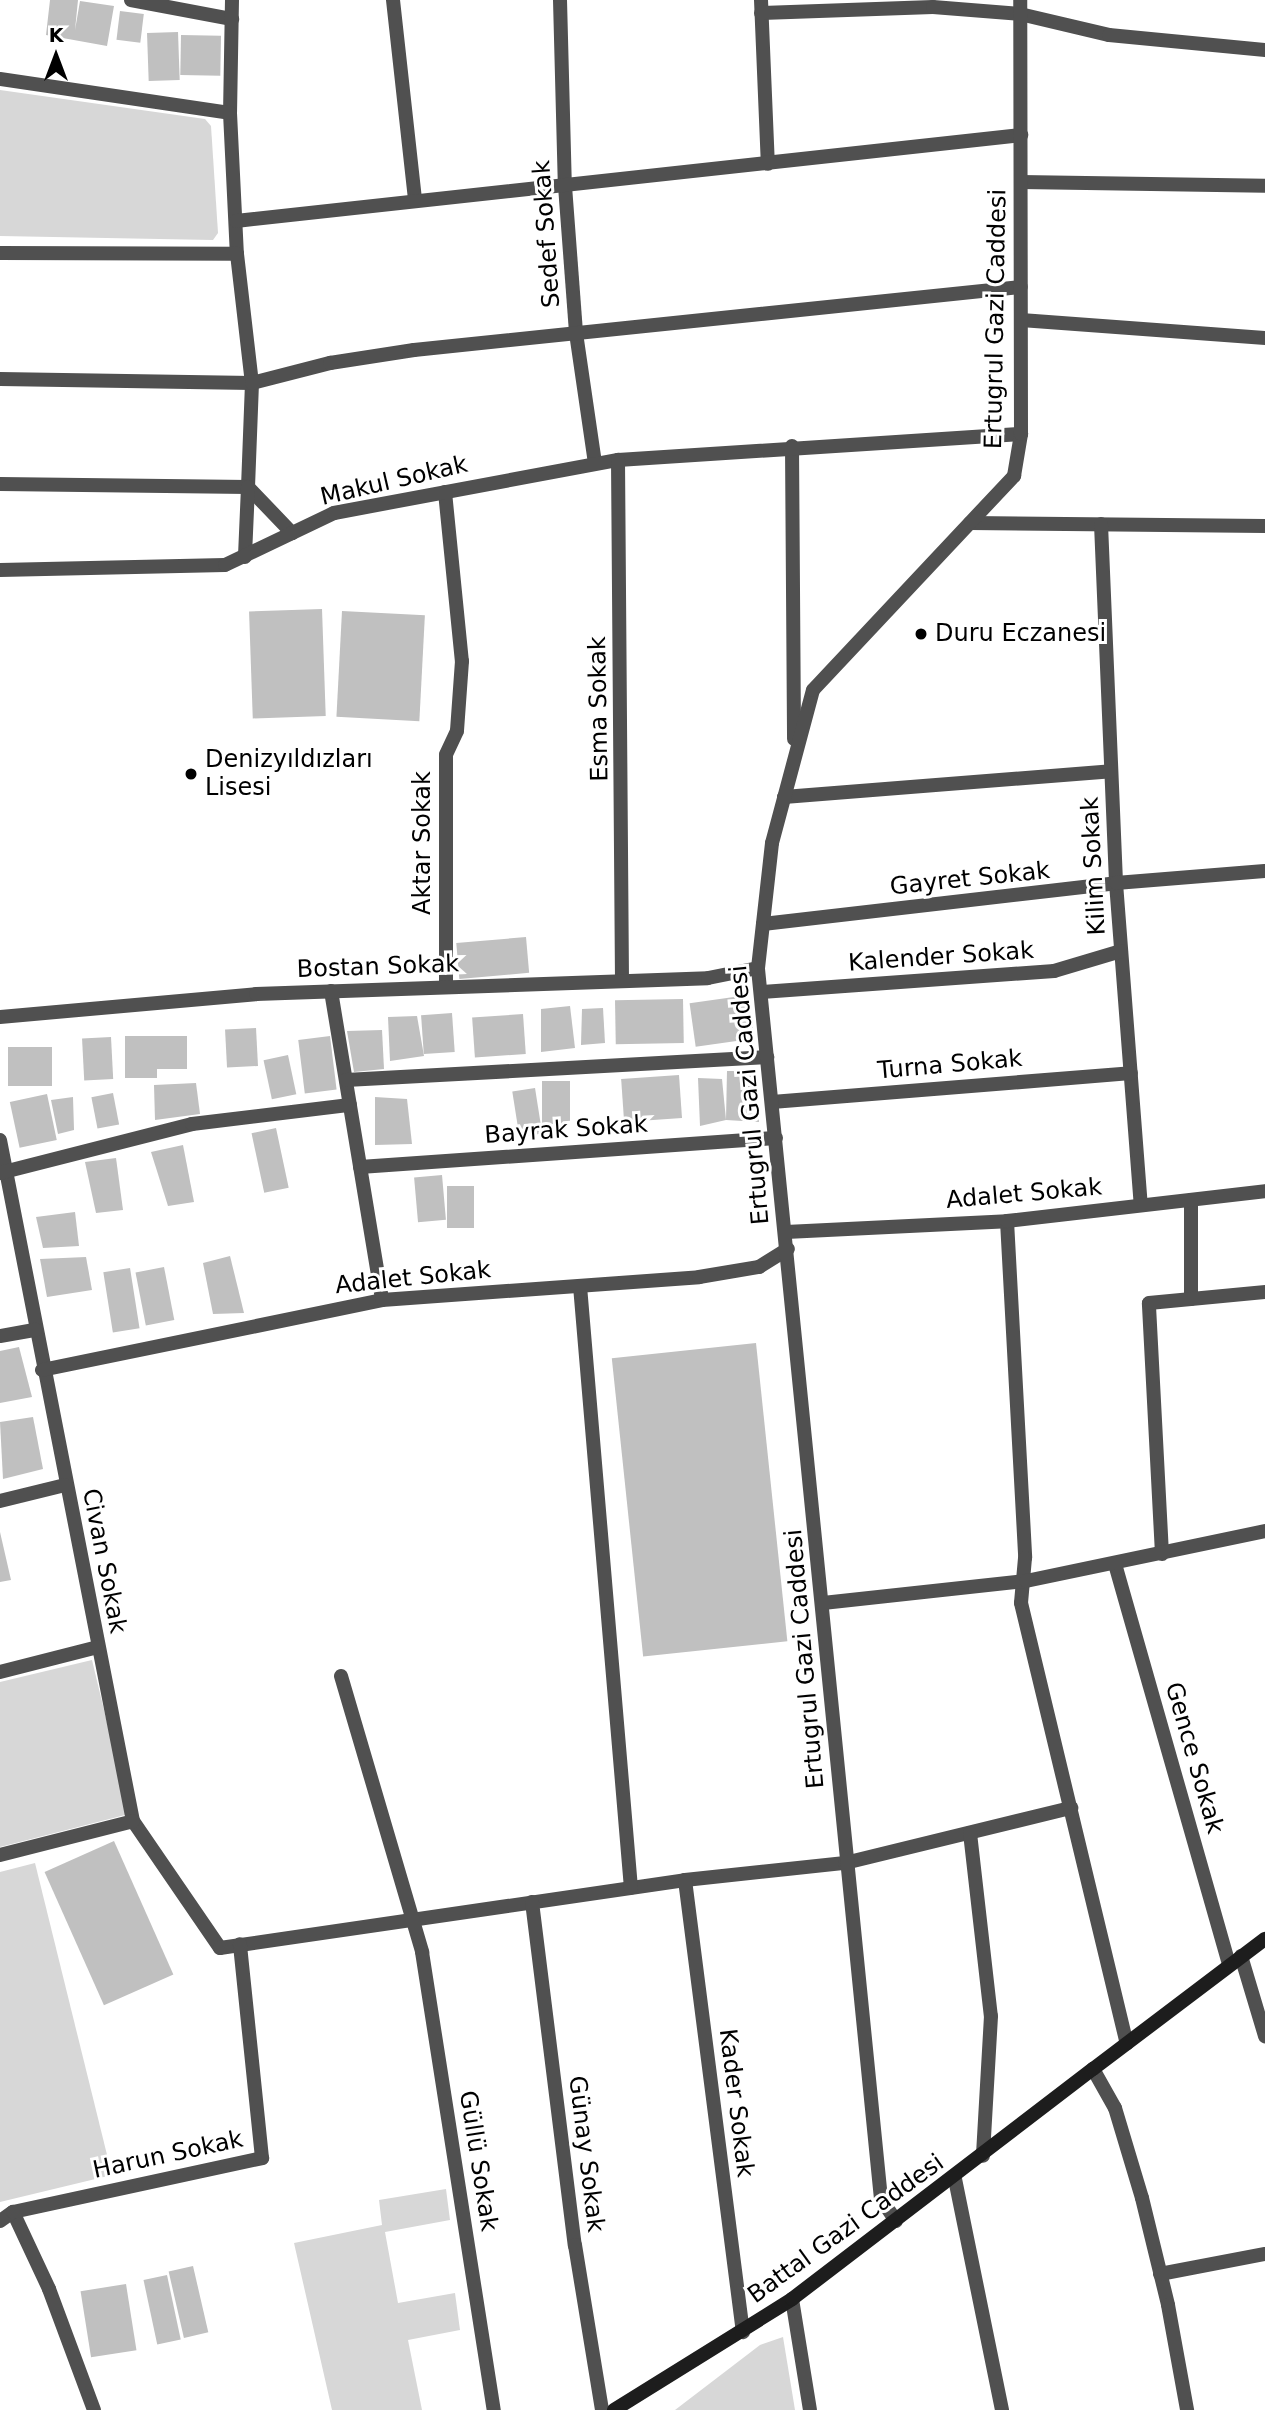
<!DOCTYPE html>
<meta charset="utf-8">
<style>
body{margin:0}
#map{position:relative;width:1265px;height:2410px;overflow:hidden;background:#fff;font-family:"DejaVu Sans",sans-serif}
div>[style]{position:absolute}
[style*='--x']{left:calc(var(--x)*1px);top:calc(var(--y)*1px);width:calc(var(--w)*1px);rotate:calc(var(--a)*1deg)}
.green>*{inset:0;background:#d7d7d7}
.building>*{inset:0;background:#c0c0c0;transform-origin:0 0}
.street>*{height:14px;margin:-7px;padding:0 7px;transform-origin:7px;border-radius:7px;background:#505050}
.secondary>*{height:14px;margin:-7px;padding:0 7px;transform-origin:7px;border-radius:7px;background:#1d1d1d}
.dots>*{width:19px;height:19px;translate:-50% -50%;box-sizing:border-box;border:4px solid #fff;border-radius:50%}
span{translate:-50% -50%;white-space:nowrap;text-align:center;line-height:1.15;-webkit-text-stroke:6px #fff;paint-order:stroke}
.street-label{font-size:24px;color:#000}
.poi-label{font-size:24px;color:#000}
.left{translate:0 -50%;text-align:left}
.north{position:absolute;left:21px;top:21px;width:70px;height:70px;-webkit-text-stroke:5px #fff;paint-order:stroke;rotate:0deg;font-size:19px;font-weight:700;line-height:28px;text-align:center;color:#000}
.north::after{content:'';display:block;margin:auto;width:24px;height:32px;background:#000;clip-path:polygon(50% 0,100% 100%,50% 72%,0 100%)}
</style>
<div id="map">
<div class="green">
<div style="clip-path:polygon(0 90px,205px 119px,211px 126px,218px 233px,213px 240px,0 236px)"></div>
<div style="clip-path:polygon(92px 1660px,129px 1814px,0 1847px,0 1682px)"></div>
<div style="clip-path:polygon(35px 1863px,112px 2175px,0 2202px,0 1872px)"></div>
<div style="clip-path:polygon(446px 2189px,450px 2220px,385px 2232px,398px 2303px,455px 2293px,460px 2330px,408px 2340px,422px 2410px,332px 2410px,294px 2243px,382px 2225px,379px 2200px)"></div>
<div style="clip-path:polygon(783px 2337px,795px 2410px,675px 2410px,760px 2345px)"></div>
</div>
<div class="building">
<div style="clip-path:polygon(50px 0,78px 0,75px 30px,80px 1px,114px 6px,107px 46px,46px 35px)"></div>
<div style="left:120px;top:11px;width:24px;height:29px;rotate:7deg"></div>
<div style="left:178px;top:32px;width:48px;height:31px;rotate:88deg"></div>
<div style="left:181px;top:35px;width:40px;height:40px;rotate:1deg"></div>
<div style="left:322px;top:609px;width:107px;height:73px;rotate:88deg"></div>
<div style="left:342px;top:611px;width:83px;height:106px;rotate:3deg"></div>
<div style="left:526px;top:937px;width:36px;height:70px;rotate:85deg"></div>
<div style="left:748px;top:995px;width:44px;height:59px;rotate:82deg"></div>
<div style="left:683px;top:999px;width:44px;height:68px;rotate:89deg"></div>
<div style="clip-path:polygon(570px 1006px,575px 1048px,541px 1052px,541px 1009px)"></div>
<div style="clip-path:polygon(603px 1008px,605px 1043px,581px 1045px,582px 1009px)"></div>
<div style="left:452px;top:1013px;width:39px;height:31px;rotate:86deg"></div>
<div style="left:523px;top:1014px;width:40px;height:51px;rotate:86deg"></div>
<div style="clip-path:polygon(417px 1016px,424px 1056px,390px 1061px,388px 1017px)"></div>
<div style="left:256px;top:1028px;width:38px;height:31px;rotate:87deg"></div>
<div style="clip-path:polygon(382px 1030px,384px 1069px,354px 1072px,347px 1031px)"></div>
<div style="clip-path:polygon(125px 1036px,187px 1036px,187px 1069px,157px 1069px,157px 1078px,125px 1078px)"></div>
<div style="left:330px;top:1036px;width:54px;height:32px;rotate:83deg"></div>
<div style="left:111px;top:1037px;width:42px;height:29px;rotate:87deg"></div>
<div style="left:8px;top:1047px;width:44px;height:39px"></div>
<div style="left:288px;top:1055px;width:40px;height:25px;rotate:78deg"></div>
<div style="clip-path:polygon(727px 1071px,754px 1071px,759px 1122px,726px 1120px)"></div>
<div style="left:679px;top:1075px;width:43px;height:58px;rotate:86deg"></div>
<div style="clip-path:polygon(698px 1078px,722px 1079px,726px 1120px,700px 1126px)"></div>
<div style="left:542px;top:1081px;width:28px;height:43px"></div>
<div style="clip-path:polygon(196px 1083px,200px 1114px,155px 1120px,154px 1085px)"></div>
<div style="left:535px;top:1088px;width:46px;height:23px;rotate:81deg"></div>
<div style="left:113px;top:1093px;width:32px;height:22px;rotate:79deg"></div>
<div style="left:47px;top:1094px;width:47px;height:38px;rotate:78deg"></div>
<div style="clip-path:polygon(73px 1097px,74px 1130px,58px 1134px,51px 1100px)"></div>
<div style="clip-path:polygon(375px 1097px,407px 1099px,412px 1144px,375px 1145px)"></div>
<div style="left:276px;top:1128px;width:61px;height:25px;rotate:78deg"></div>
<div style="clip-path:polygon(183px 1145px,194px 1202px,168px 1206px,151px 1152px)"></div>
<div style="clip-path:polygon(116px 1158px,123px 1210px,96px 1213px,85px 1162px)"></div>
<div style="left:442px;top:1175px;width:45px;height:28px;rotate:85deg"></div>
<div style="left:447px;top:1186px;width:27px;height:42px"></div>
<div style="clip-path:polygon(75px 1212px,79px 1246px,43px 1248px,36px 1217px)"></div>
<div style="clip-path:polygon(230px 1256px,244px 1313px,213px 1314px,203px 1263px)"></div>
<div style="clip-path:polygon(86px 1257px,92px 1290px,47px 1297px,40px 1259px)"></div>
<div style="left:164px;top:1267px;width:54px;height:29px;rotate:79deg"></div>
<div style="left:130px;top:1268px;width:61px;height:27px;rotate:81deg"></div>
<div style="left:756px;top:1343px;width:300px;height:145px;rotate:84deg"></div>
<div style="clip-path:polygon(19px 1347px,32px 1397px,0 1403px,0 1351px)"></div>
<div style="clip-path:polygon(33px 1417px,43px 1469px,3px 1479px,0 1422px)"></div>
<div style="clip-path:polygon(0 1532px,11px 1580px,0 1582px)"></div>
<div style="left:114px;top:1841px;width:146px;height:76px;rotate:66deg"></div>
<div style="left:193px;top:2266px;width:68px;height:25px;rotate:77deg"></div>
<div style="left:167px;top:2275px;width:66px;height:24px;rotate:78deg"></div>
<div style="left:126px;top:2284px;width:67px;height:46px;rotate:81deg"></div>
</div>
<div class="street">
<div style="--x:131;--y:0;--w:103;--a:10.7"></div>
<div style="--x:232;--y:0;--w:113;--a:91"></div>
<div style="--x:230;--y:113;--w:141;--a:87.2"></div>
<div style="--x:237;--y:254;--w:130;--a:83.4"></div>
<div style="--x:252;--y:383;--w:104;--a:92.2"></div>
<div style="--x:248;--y:487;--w:64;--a:46.3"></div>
<div style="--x:393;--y:0;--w:200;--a:83.7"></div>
<div style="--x:560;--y:0;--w:186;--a:88.5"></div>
<div style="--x:565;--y:186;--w:147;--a:85.7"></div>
<div style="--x:576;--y:333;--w:131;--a:81.7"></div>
<div style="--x:761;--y:0;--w:164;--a:87.6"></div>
<div style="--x:761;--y:13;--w:172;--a:-2"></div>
<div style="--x:933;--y:7;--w:87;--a:4.6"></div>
<div style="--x:1020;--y:14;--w:91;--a:13.3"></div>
<div style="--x:1109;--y:35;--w:157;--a:5.5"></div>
<div style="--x:0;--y:79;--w:232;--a:8.4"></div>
<div style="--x:1021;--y:182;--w:244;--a:0.9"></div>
<div style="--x:236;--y:221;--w:790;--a:-6.25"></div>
<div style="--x:0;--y:253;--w:237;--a:0.2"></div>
<div style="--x:1021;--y:320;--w:245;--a:4.2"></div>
<div style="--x:0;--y:379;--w:252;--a:0.9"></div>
<div style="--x:252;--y:383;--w:81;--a:-14.4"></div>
<div style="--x:330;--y:363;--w:85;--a:-8.8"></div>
<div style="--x:414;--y:350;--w:610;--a:-5.93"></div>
<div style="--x:792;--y:446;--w:293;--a:89.6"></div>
<div style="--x:618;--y:460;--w:404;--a:-3.7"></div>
<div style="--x:0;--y:484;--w:248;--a:0.7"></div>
<div style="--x:248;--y:487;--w:70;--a:92.5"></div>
<div style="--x:445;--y:492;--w:170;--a:84.3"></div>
<div style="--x:462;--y:661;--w:70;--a:94.1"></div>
<div style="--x:457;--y:731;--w:26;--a:115"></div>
<div style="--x:446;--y:755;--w:232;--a:90"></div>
<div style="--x:970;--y:523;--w:295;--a:0.6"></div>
<div style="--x:1101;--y:524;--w:359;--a:87.6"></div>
<div style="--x:1116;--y:883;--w:323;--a:85.6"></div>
<div style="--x:0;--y:570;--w:225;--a:-1.3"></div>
<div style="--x:225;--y:565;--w:121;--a:-25.5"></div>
<div style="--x:334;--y:513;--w:289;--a:-10.6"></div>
<div style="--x:618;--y:460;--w:520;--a:89.56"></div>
<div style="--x:784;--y:797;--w:328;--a:-4.5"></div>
<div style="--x:763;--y:924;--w:355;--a:-6.6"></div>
<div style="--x:1116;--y:883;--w:149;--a:-4.6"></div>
<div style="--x:331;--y:991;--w:313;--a:80.6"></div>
<div style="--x:761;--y:992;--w:294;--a:-4.1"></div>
<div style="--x:1054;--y:971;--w:70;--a:-16.6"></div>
<div style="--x:0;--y:1017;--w:257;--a:-5.1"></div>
<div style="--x:256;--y:994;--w:452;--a:-2"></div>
<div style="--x:708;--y:978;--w:51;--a:-11.3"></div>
<div style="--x:346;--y:1080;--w:422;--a:-3.1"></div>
<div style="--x:772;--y:1102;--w:360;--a:-4.6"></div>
<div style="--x:0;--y:1140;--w:694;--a:78.95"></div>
<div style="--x:133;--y:1821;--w:154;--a:55.6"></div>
<div style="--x:220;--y:1948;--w:470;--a:-8.3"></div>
<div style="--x:685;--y:1880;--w:161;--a:-6.1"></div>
<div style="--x:845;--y:1863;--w:233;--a:-13.7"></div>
<div style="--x:360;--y:1167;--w:417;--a:-4"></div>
<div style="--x:0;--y:1173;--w:198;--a:-14.3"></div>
<div style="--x:192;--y:1124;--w:159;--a:-6.9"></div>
<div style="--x:1191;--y:1200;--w:99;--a:90"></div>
<div style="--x:1007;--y:1221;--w:337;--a:86.9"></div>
<div style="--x:1025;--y:1558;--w:45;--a:95.1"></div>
<div style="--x:1021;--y:1603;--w:453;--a:76.5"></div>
<div style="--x:786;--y:1232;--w:221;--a:-2.8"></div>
<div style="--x:1007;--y:1221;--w:260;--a:-6.6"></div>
<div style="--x:580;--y:1286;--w:604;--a:85.16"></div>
<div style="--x:0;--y:1336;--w:36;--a:-10"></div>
<div style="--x:42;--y:1370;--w:347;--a:-11.6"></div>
<div style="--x:382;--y:1300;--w:318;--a:-4.1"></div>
<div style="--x:699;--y:1277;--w:61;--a:-9.5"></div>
<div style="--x:759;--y:1267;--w:34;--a:-32"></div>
<div style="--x:0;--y:1501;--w:67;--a:-13.8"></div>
<div style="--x:1162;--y:1554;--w:251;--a:-93"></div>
<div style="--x:1149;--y:1303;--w:117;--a:-5.4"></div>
<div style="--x:1115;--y:1564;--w:417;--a:74.1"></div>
<div style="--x:823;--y:1603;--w:204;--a:-6.2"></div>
<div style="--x:1026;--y:1581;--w:244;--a:-11.8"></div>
<div style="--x:0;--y:1672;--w:101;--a:-14.3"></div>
<div style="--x:341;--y:1676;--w:288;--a:73.6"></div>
<div style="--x:422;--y:1952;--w:464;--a:81.1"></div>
<div style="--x:970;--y:1833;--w:184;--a:83.5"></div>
<div style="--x:991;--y:2016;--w:140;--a:93.3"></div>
<div style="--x:0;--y:1855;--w:137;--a:-14.3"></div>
<div style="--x:685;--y:1880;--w:456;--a:82.7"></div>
<div style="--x:532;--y:1902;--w:346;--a:82.9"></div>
<div style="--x:575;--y:2245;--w:167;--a:80.7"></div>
<div style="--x:1241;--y:1956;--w:84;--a:73.3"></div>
<div style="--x:1093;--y:2069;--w:45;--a:60.6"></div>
<div style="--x:1115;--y:2108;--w:94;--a:73.3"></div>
<div style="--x:1142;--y:2198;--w:110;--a:76.3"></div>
<div style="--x:1168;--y:2305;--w:107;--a:79.7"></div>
<div style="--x:955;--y:2179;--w:236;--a:78.5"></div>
<div style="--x:13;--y:2212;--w:85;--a:64.9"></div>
<div style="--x:49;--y:2289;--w:129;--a:69.6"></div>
<div style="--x:0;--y:2221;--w:16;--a:-35"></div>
<div style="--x:13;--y:2212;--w:255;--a:-12.2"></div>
<div style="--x:262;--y:2158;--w:215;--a:-95.9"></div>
<div style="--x:896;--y:2221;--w:27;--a:-124"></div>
<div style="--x:881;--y:2199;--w:1237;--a:-95.71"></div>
<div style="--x:758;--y:968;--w:126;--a:-83.6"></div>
<div style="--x:772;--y:843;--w:158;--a:-75"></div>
<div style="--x:813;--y:690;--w:294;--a:-46.8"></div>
<div style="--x:1014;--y:476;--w:43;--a:-80.5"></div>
<div style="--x:1021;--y:434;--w:434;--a:-90.1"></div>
<div style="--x:1160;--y:2274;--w:107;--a:-10.8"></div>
<div style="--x:792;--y:2299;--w:112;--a:80.8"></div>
</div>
<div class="secondary">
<div style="--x:1093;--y:2069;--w:216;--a:-37.1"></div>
<div style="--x:614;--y:2410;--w:210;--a:-31.9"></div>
<div style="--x:792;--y:2299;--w:379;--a:-37.4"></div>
</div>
<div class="dots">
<div style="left:921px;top:634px;background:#000"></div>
<div style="left:191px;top:774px;background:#000"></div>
</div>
<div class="street-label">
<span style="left:547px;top:234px;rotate:-94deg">Sedef Sokak</span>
<span style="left:996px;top:319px;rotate:-89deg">Ertugrul Gazi Caddesi</span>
<span style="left:394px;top:481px;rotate:-13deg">Makul Sokak</span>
<span style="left:599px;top:709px;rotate:-91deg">Esma Sokak</span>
<span style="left:423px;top:843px;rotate:-90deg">Aktar Sokak</span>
<span style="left:1094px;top:866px;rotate:-93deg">Kilim Sokak</span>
<span style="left:970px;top:879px;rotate:-6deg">Gayret Sokak</span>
<span style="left:941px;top:957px;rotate:-4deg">Kalender Sokak</span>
<span style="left:378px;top:967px;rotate:-2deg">Bostan Sokak</span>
<span style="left:950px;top:1065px;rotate:-5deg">Turna Sokak</span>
<span style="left:750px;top:1095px;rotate:-95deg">Ertugrul Gazi Caddesi</span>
<span style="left:566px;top:1130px;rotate:-4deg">Bayrak Sokak</span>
<span style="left:1024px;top:1194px;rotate:-5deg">Adalet Sokak</span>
<span style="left:413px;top:1278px;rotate:-6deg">Adalet Sokak</span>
<span style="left:104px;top:1561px;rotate:79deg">Civan Sokak</span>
<span style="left:805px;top:1659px;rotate:-95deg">Ertugrul Gazi Caddesi</span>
<span style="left:1194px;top:1758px;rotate:74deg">Gence Sokak</span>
<span style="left:736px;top:2103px;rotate:83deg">Kader Sokak</span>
<span style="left:586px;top:2154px;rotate:83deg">Günay Sokak</span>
<span style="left:168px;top:2155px;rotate:-12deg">Harun Sokak</span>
<span style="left:478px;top:2161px;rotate:81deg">Güllü Sokak</span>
<span style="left:846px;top:2229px;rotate:-36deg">Battal Gazi Caddesi</span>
</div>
<div class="poi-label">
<span class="left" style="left:935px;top:634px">Duru Eczanesi</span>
<span class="left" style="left:205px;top:774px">Denizyıldızları<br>Lisesi</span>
</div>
<div class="north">K</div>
</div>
